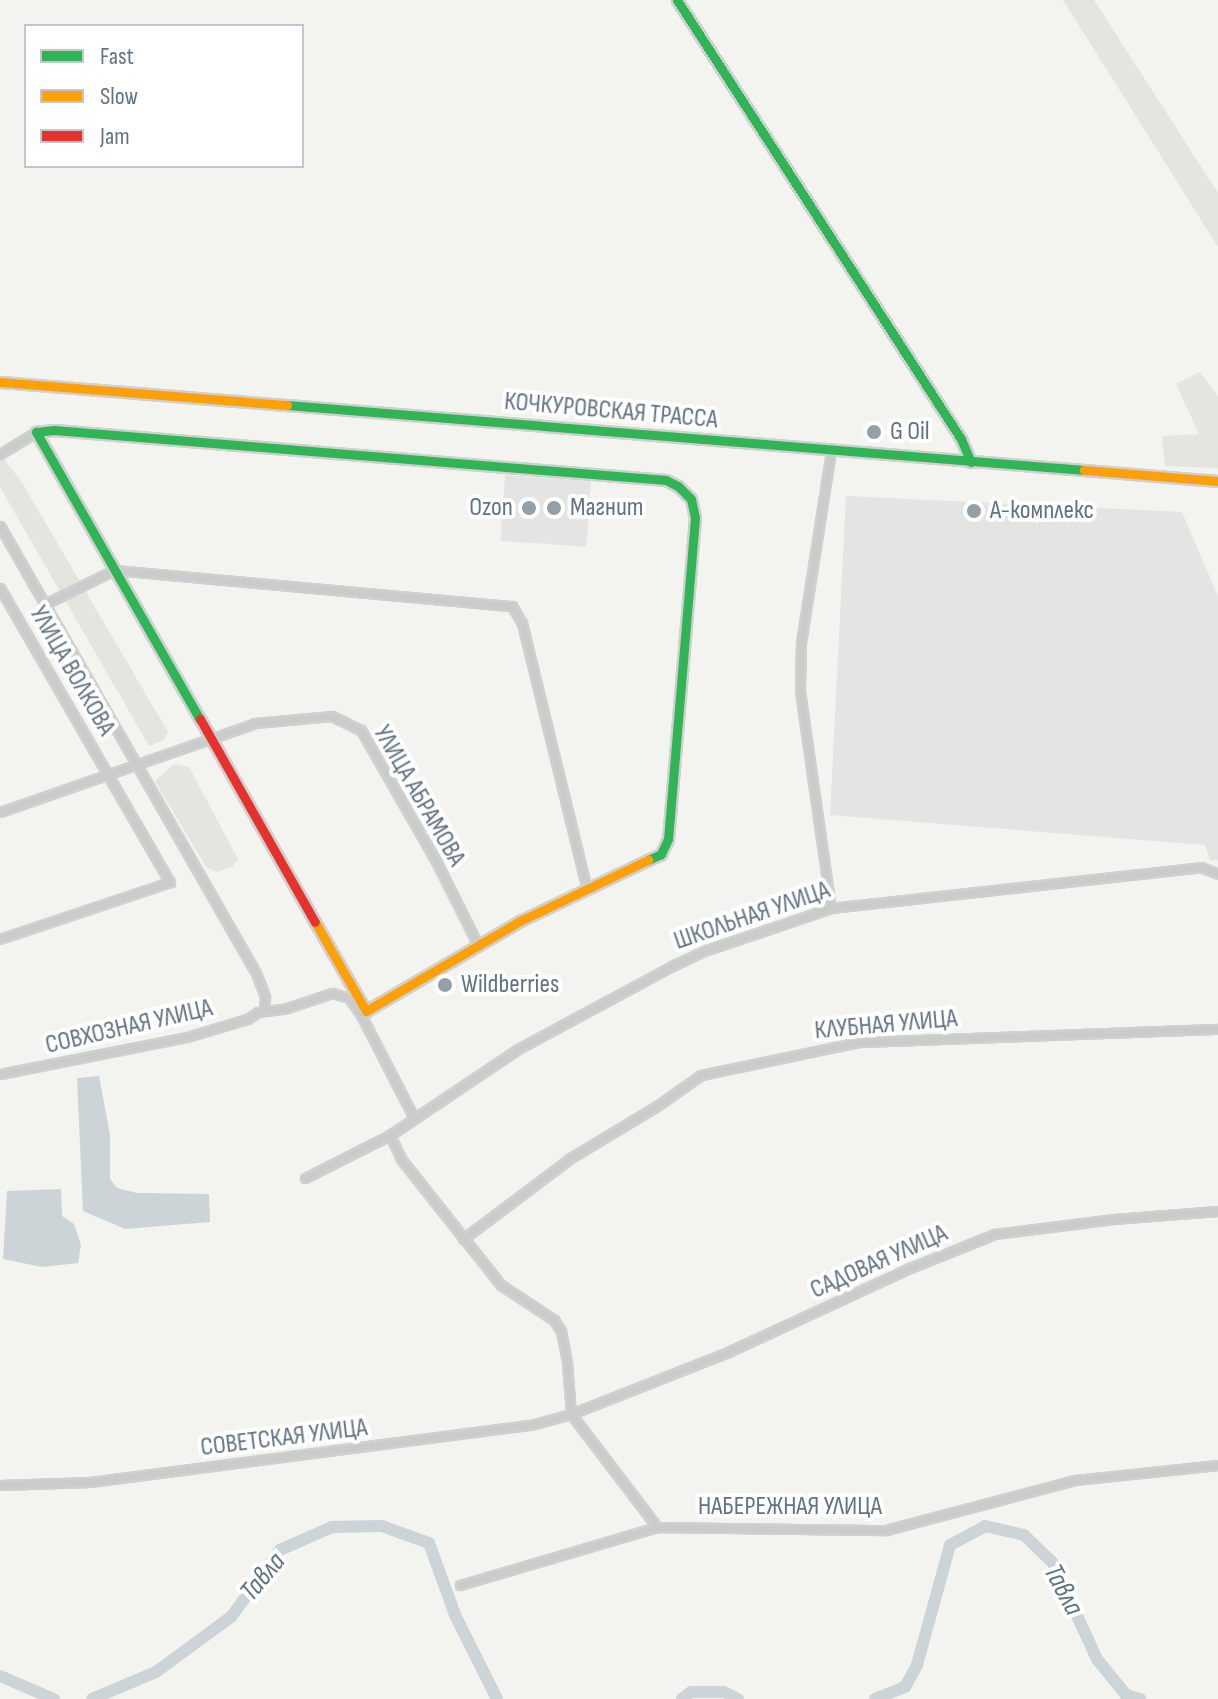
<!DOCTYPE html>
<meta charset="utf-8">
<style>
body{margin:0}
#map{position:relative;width:1218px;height:1699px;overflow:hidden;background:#f3f3f0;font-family:"Sofia Sans Condensed",sans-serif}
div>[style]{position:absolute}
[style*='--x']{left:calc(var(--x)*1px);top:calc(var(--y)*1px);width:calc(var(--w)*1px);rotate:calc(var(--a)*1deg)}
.built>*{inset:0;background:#e3e4e3;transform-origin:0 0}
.green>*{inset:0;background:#e2e6de}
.water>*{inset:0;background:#ccd4d7}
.river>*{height:12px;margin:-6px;padding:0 6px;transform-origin:6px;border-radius:6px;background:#ccd4d7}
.roads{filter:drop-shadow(2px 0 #cfd1d0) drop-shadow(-2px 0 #cfd1d0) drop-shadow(0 2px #cfd1d0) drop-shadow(0 -2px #cfd1d0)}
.street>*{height:7px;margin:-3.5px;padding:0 3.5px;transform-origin:3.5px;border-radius:3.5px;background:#cacccc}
.fast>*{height:9px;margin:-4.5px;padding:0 4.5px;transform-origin:4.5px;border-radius:4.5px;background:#30b455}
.slow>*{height:9px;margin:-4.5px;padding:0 4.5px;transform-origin:4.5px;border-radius:4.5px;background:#ff9f0a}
.jam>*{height:9px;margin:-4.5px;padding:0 4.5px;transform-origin:4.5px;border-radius:4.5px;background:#e5322d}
.dots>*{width:22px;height:22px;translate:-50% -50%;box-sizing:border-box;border:4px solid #fff;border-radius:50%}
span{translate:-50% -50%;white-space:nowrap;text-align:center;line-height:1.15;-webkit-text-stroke:8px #fff;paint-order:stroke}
.street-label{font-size:26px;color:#617282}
.poi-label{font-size:26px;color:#617282}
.left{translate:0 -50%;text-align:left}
.right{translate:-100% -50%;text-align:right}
.water-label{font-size:28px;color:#5d7580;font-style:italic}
.legend{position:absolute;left:24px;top:24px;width:280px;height:144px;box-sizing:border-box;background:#fff;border:2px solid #c0c7cd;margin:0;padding:10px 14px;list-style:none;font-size:24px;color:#617282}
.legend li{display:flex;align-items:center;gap:16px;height:40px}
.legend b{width:40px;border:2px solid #c0c7cd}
</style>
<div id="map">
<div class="built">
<div style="left:505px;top:475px;width:86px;height:66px;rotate:4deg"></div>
<div style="clip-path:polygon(846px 496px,1182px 512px,1218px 596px,1218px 860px,1210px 861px,1205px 845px,830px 815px)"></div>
</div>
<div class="green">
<div style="clip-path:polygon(1063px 0,1094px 0,1218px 193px,1218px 247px)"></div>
<div style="clip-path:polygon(1200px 372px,1218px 397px,1218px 468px,1165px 466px,1162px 436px,1199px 434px,1176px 384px)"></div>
<div style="clip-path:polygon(0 454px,21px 481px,168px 732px,164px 740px,149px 746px,0 487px)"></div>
<div style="clip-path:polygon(174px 764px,189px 767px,238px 859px,232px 867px,217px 872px,206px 867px,155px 781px)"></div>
</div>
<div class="water">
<div style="clip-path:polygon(99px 1076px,110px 1135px,110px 1179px,117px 1188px,137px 1193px,209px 1194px,210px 1222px,125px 1229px,83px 1211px,77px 1078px)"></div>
<div style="clip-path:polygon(61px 1189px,62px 1216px,74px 1224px,81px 1245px,78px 1263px,42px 1267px,3px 1259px,7px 1191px)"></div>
</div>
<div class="river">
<div style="--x:0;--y:1676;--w:59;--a:23.1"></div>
<div style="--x:92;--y:1699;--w:69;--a:-22.9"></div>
<div style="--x:156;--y:1672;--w:93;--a:-36.3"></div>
<div style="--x:231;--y:1617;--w:83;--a:-53.8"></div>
<div style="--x:280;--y:1550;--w:57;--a:-23.9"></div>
<div style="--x:332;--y:1527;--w:50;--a:-1.1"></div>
<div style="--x:382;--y:1526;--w:50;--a:19.9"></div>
<div style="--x:429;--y:1543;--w:77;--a:70.1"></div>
<div style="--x:455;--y:1615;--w:94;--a:63.4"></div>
<div style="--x:682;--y:1699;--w:11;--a:-38"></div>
<div style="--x:691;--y:1692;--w:33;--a:0"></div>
<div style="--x:724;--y:1692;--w:16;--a:27"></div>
<div style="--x:875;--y:1699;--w:32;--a:-22"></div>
<div style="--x:905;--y:1687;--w:25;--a:-61"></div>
<div style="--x:917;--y:1665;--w:124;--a:-74.6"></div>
<div style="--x:950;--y:1545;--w:40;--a:-28"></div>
<div style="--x:985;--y:1526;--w:40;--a:13"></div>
<div style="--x:1024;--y:1535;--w:40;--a:44"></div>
<div style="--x:1053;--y:1563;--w:106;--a:65.4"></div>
<div style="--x:1097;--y:1659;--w:46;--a:51.1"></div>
<div style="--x:1126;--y:1695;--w:15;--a:16"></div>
</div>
<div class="roads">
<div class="street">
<div style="--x:831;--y:451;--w:193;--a:98.9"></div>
<div style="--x:801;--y:642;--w:49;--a:91.2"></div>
<div style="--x:800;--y:691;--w:219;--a:81.9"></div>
<div style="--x:0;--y:454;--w:42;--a:-31.4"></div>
<div style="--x:0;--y:526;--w:515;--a:60.2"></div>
<div style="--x:256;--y:973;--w:26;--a:69"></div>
<div style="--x:265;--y:997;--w:14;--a:94"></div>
<div style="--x:0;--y:588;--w:340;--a:60"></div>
<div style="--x:170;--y:882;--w:179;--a:161.5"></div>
<div style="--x:43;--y:605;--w:79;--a:-26.2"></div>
<div style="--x:114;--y:570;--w:400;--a:5.2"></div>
<div style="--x:512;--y:606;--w:20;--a:60"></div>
<div style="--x:522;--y:623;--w:274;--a:76.3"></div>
<div style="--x:0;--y:812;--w:270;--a:-19.2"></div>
<div style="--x:255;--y:723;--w:77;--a:-5.2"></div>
<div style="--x:332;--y:716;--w:32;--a:26"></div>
<div style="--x:361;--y:730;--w:151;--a:60.2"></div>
<div style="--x:436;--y:861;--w:94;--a:63.4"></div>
<div style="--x:360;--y:1013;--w:116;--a:62.8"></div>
<div style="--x:0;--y:1074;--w:191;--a:-11.2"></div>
<div style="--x:187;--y:1037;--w:63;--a:-16.7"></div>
<div style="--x:247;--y:1019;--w:13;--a:-32"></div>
<div style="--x:258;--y:1012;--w:26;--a:-7"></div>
<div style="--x:284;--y:1009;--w:51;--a:-18.4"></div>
<div style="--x:332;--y:993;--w:18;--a:16"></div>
<div style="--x:349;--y:998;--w:19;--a:54"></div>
<div style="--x:360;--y:1013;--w:6;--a:-18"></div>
<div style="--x:390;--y:1135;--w:26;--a:65"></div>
<div style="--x:401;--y:1159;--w:161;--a:51.6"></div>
<div style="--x:501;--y:1285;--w:64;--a:33.4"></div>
<div style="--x:554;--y:1320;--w:13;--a:58"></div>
<div style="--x:561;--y:1331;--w:33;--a:79"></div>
<div style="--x:567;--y:1363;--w:51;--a:85.5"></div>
<div style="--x:571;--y:1414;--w:142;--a:52.7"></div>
<div style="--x:305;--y:1178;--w:95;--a:-26.8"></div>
<div style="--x:390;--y:1135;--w:154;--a:-33.9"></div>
<div style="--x:518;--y:1049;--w:175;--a:-28.3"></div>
<div style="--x:672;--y:966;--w:38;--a:-25"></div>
<div style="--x:707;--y:950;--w:131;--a:-18.7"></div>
<div style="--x:831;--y:908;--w:372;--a:-6.3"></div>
<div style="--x:1201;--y:867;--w:18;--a:22"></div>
<div style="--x:463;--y:1239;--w:133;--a:-37"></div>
<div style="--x:569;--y:1159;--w:103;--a:-31.1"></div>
<div style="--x:657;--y:1106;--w:54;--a:-35.2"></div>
<div style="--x:701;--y:1075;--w:161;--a:-11.8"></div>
<div style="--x:859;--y:1042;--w:359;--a:-2.1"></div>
<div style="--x:0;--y:1485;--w:90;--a:-1.9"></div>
<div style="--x:90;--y:1482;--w:445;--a:-7.4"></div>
<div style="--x:531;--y:1425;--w:41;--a:-15.4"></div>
<div style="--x:571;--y:1414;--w:169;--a:-21.5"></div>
<div style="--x:728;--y:1352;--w:200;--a:-24.8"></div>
<div style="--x:910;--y:1268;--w:92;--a:-21.8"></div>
<div style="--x:995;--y:1234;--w:120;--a:-7.2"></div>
<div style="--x:1114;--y:1219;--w:104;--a:-4.4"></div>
<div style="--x:460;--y:1585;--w:205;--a:-16.4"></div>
<div style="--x:657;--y:1527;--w:229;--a:0.8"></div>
<div style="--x:886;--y:1530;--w:196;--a:-14.8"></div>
<div style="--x:1075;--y:1480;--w:144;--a:-6"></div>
</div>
<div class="fast">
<div style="--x:677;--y:0;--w:523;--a:57.1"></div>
<div style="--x:961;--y:439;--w:25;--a:67"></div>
<div style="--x:287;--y:405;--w:800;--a:4.66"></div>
<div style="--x:54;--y:430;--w:614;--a:4.67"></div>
<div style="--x:666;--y:480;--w:13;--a:27"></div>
<div style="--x:678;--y:486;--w:18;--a:45"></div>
<div style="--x:691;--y:499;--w:19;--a:78"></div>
<div style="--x:695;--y:518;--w:322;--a:94.8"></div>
<div style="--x:668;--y:839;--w:17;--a:115"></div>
<div style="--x:661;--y:854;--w:14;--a:155"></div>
<div style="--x:54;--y:430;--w:18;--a:174"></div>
<div style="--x:36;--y:432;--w:331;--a:60.3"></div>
</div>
<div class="slow">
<div style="--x:0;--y:382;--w:288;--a:4.6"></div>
<div style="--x:1084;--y:470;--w:134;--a:4.7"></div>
<div style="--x:315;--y:922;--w:103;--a:60.2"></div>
<div style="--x:366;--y:1011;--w:181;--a:-30.3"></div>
<div style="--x:522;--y:920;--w:140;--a:-25.5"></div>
</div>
<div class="jam">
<div style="--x:200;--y:719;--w:233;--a:60.5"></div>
</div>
</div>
<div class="dots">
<div style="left:874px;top:432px;background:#949fa8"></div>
<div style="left:529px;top:508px;background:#949fa8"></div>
<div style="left:554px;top:508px;background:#949fa8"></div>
<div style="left:974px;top:511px;background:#949fa8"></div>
<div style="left:445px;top:985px;background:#949fa8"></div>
</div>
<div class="street-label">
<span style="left:611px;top:411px;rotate:5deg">КОЧКУРОВСКАЯ ТРАССА</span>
<span style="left:72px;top:671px;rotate:60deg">УЛИЦА ВОЛКОВА</span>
<span style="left:419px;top:796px;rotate:60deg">УЛИЦА АБРАМОВА</span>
<span style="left:752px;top:916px;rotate:-19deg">ШКОЛЬНАЯ УЛИЦА</span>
<span style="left:886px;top:1025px;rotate:-5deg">КЛУБНАЯ УЛИЦА</span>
<span style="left:129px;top:1027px;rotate:-13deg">СОВХОЗНАЯ УЛИЦА</span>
<span style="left:879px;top:1262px;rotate:-24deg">САДОВАЯ УЛИЦА</span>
<span style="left:284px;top:1438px;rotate:-7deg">СОВЕТСКАЯ УЛИЦА</span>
<span style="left:790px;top:1507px">НАБЕРЕЖНАЯ УЛИЦА</span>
</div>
<div class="poi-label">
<span class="left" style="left:890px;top:432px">G Oil</span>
<span class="right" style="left:513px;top:508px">Ozon</span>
<span class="left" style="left:570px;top:508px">Магнит</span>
<span class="left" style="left:990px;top:511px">А-комплекс</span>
<span class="left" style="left:461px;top:985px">Wildberries</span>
</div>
<div class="water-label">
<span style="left:263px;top:1577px;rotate:-50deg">Тавла</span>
<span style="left:1063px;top:1590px;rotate:62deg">Тавла</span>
</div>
<ul class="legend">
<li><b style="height:10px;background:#30b455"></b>Fast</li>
<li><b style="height:10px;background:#ff9f0a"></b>Slow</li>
<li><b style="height:10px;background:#e5322d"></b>Jam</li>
</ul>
</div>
